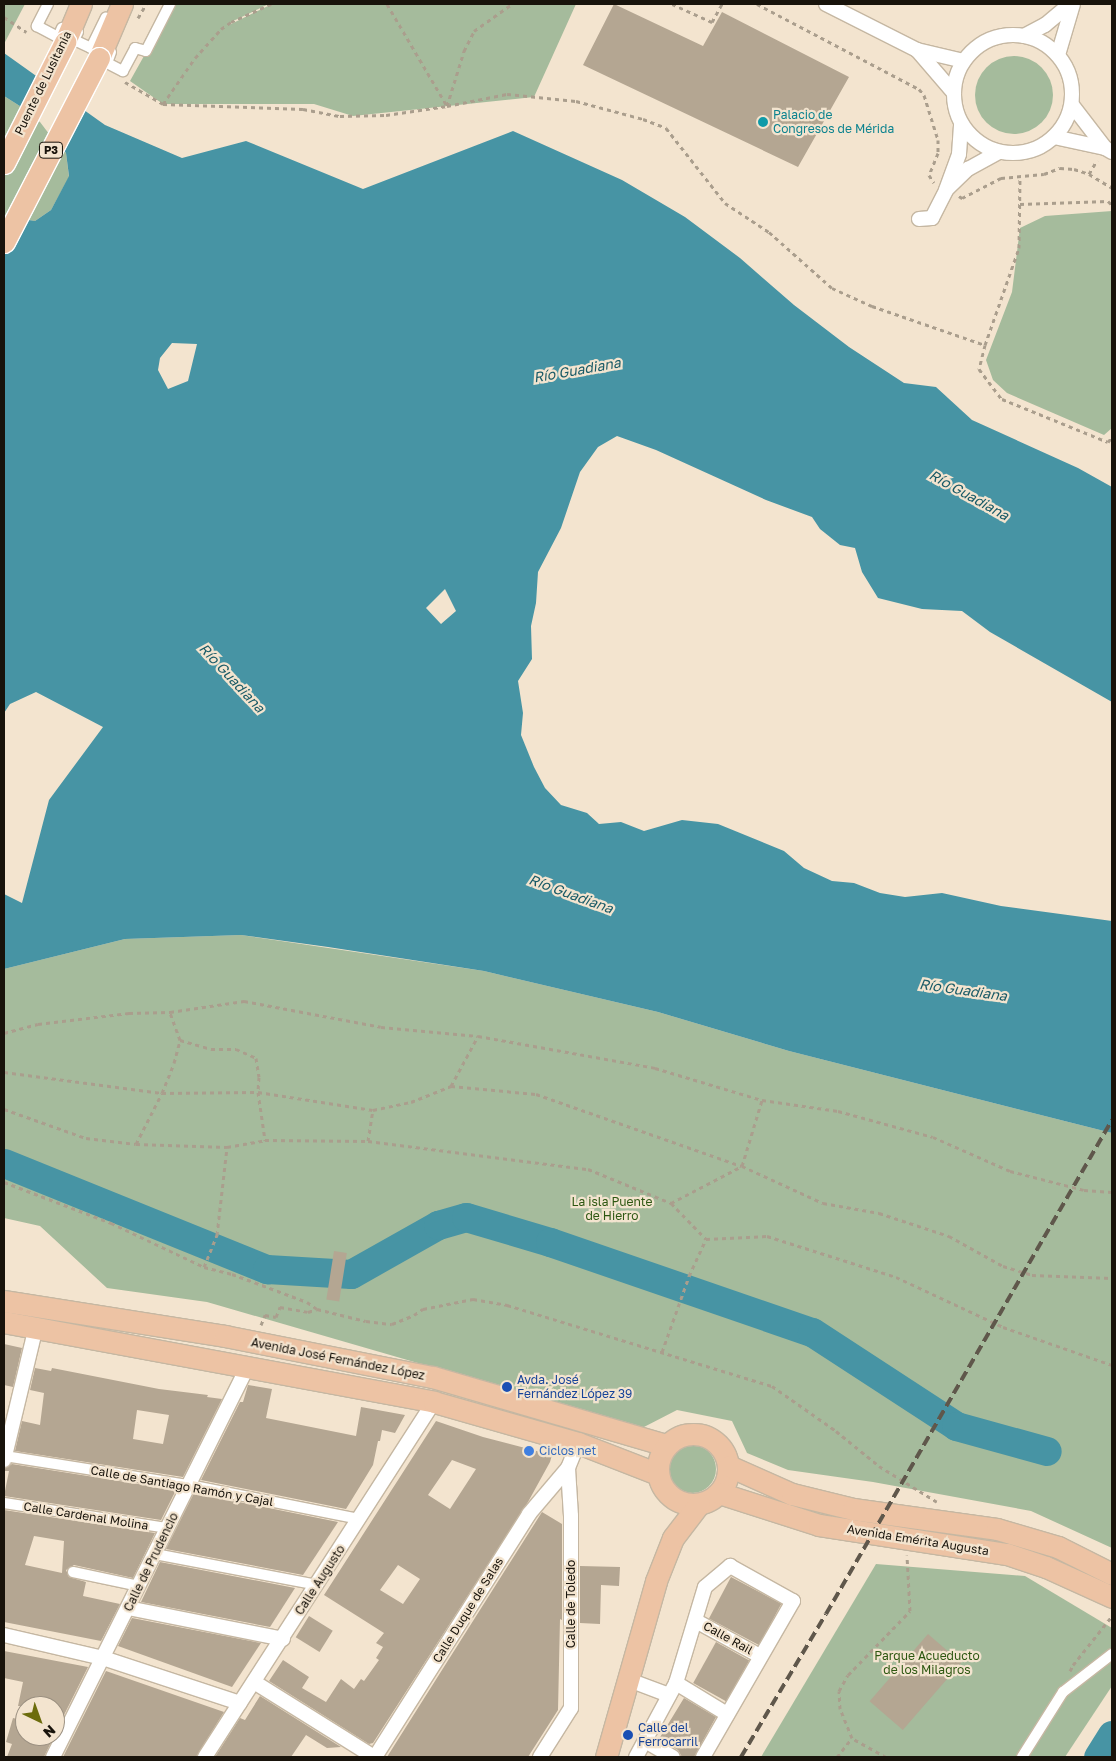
<!DOCTYPE html>
<meta charset="utf-8">
<style>
body{margin:0}
#map{position:relative;width:1116px;height:1761px;overflow:hidden;background:#f3e4cf;font-family:"Golos Text",sans-serif}
div>[style]{position:absolute}
[style*='--x']{left:calc(var(--x)*1px);top:calc(var(--y)*1px);width:calc(var(--w)*1px);rotate:calc(var(--a)*1deg)}
.green>*{inset:0;background:#a5bb9c}
.round{border-radius:50%}
.water>*{inset:0;background:#4794a4}
.pier>*{inset:0;background:#f3e4cf}
.river>*{height:29px;margin:-14.5px;padding:0 14.5px;transform-origin:14.5px;border-radius:14.5px;background:#4794a4}
.building>*{inset:0;background:#b4a692;transform-origin:0 0}
.path>*{height:3px;margin-top:-1.5px;transform-origin:0;background:repeating-linear-gradient(90deg,#aa9e8d 0 4px,transparent 0 8px)}
.roads{filter:drop-shadow(1px 0 #c5b7a2) drop-shadow(-1px 0 #c5b7a2) drop-shadow(0 1px #c5b7a2) drop-shadow(0 -1px #c5b7a2)}
.pedestrian>*{height:10px;margin:-5px;padding:0 5px;transform-origin:5px;border-radius:5px;background:#fff}
.minor>*{height:14px;margin:-7px;padding:0 7px;transform-origin:7px;border-radius:7px;background:#fff}
.minor>.ring{margin:-7px;padding:0;box-sizing:content-box;background:none;border:14px solid #fff;border-radius:50%}
.primary>*{height:21px;margin:-10.5px;padding:0 10.5px;transform-origin:10.5px;border-radius:10.5px;background:#edc3a4}
.primary>.ring{margin:-10.5px;padding:0;box-sizing:content-box;background:none;border:21px solid #edc3a4;border-radius:50%}
.rail>*{height:4px;margin-top:-2px;transform-origin:0;background:repeating-linear-gradient(90deg,#5f574b 0 10px,transparent 0 15px)}
.bridges{filter:drop-shadow(1px 0 #fff) drop-shadow(-1px 0 #fff) drop-shadow(0 1px #fff) drop-shadow(0 -1px #fff)}
.primary-bridge>*{height:21px;margin:-10.5px;padding:0 10.5px;transform-origin:10.5px;border-radius:10.5px;background:#edc3a4}
.dots>*{width:14px;height:14px;translate:-50% -50%;box-sizing:border-box;border:2px solid #f3e4cf;border-radius:50%}
span{translate:-50% -50%;white-space:nowrap;text-align:center;line-height:1.15;-webkit-text-stroke:4.5px #f3e4cf;paint-order:stroke}
.shield-label span{padding:1px 4px;background:#f3e4cf;border:1px solid;border-radius:4px;-webkit-text-stroke-width:0}
.shield-label{font-size:11px;color:#18130b;font-weight:700}
.street-label{font-size:12px;color:#18130b}
.culture-label{font-size:12px;color:#0d838f}
.left{translate:0 -50%;text-align:left}
.park-label{font-size:12px;color:#2d5711}
.transit-label{font-size:12px;color:#164399}
.shop-label{font-size:12px;color:#366cbe}
.water-label{font-size:14px;color:#195a66;font-style:italic}
.frame{position:absolute;inset:0;border:5px solid #18130b;pointer-events:none}
.north{position:absolute;left:15px;top:1696px;width:50px;height:50px;box-sizing:border-box;background:#f3e4cf;border:1px solid #9b9081;border-radius:50%;rotate:138deg;font-size:14px;font-weight:700;line-height:20px;text-align:center;color:#18130b}
.north::after{content:'';display:block;margin:auto;width:18px;height:22px;background:#6c6c0c;clip-path:polygon(50% 0,100% 100%,50% 72%,0 100%)}
</style>
<div id="map">
<div class="green">
<div style="clip-path:polygon(4px 4px,25px 4px,4px 44px)"></div>
<div style="clip-path:polygon(173px 4px,269px 4px,231px 22px,229px 25px,272px 4px,576px 4px,534px 97px,353px 116px,314px 104px,163px 104px,130px 81px)"></div>
<div class="round" style="left:975px;top:56px;width:78px;height:78px"></div>
<div style="clip-path:polygon(4px 96px,42px 120px,66px 153px,69px 177px,51px 210px,35px 221px,4px 216px)"></div>
<div style="clip-path:polygon(1112px 211px,1112px 428px,1104px 435px,1007px 393px,993px 380px,986px 360px,1012px 292px,1020px 228px,1045px 216px)"></div>
<div style="clip-path:polygon(241px 935px,484px 971px,658px 1012px,789px 1051px,1112px 1133px,1112px 1548px,1031px 1511px,873px 1482px,788px 1470px,747px 1453px,732px 1421px,677px 1410px,642px 1428px,207px 1302px,107px 1288px,40px 1226px,4px 1218px,4px 969px,125px 939px)"></div>
<div class="round" style="left:668px;top:1445px;width:48px;height:48px"></div>
<div style="clip-path:polygon(876px 1564px,1025px 1576px,1112px 1628px,1112px 1686px,1065px 1757px,761px 1757px)"></div>
</div>
<div class="water">
<div style="clip-path:polygon(evenodd,4px 53px,105px 125px,182px 158px,246px 141px,363px 189px,513px 131px,622px 180px,685px 217px,740px 258px,794px 305px,849px 347px,904px 383px,936px 387px,972px 420px,1078px 468px,1112px 487px,1112px 702px,990px 632px,962px 611px,922px 609px,878px 598px,862px 572px,855px 548px,840px 545px,820px 529px,812px 517px,766px 500px,656px 450px,617px 436px,598px 447px,580px 472px,561px 528px,538px 572px,536px 603px,531px 626px,532px 659px,518px 681px,523px 713px,521px 735px,534px 767px,545px 788px,561px 805px,587px 813px,599px 824px,621px 822px,644px 831px,682px 820px,718px 824px,784px 851px,804px 868px,832px 881px,854px 883px,880px 893px,905px 897px,942px 893px,1001px 906px,1112px 921px,1112px 1133px,789px 1051px,658px 1012px,484px 971px,328px 947px,241px 935px,125px 939px,4px 969px,4px 894px,22px 903px,49px 800px,103px 727px,36px 692px,10px 704px,4px 713px,4px 216px,35px 221px,51px 210px,69px 176px,66px 153px,42px 120px,4px 96px,4px 53px,172px 343px,197px 344px,188px 381px,168px 389px,158px 370px,160px 358px,172px 343px,4px 53px,445px 589px,456px 611px,441px 624px,426px 608px,445px 589px)"></div>
</div>
<div class="pier">
<div style="clip-path:polygon(39px 75px,84px 107px,62px 151px,40px 122px,21px 110px)"></div>
</div>
<div class="river">
<div style="--x:4;--y:1163;--w:284;--a:22"></div>
<div style="--x:267;--y:1269;--w:84;--a:3.4"></div>
<div style="--x:351;--y:1274;--w:100;--a:-29.4"></div>
<div style="--x:438;--y:1225;--w:29;--a:-16"></div>
<div style="--x:466;--y:1217;--w:88;--a:16.6"></div>
<div style="--x:550;--y:1242;--w:277;--a:19"></div>
<div style="--x:812;--y:1332;--w:172;--a:33.1"></div>
<div style="--x:956;--y:1426;--w:94;--a:15.4"></div>
<div style="--x:1098;--y:1757;--w:26;--a:-58"></div>
</div>
<div class="building">
<div style="clip-path:polygon(614px 4px,703px 46px,722px 12px,849px 77px,798px 167px,583px 65px)"></div>
<div style="left:334px;top:1251px;width:13px;height:49px;rotate:9deg"></div>
<div style="clip-path:polygon(4px 1344px,22px 1348px,13px 1387px,4px 1385px)"></div>
<div style="clip-path:polygon(evenodd,35px 1368px,51px 1371px,52px 1368px,159px 1389px,208px 1395px,207px 1397px,222px 1399px,183px 1477px,15px 1451px,22px 1421px,40px 1425px,44px 1393px,30px 1390px,35px 1368px,137px 1410px,169px 1415px,163px 1444px,133px 1439px,137px 1410px)"></div>
<div style="clip-path:polygon(248px 1385px,272px 1389px,266px 1418px,356px 1436px,361px 1407px,405px 1415px,395px 1433px,382px 1430px,380px 1441px,378px 1441px,373px 1465px,346px 1509px,201px 1480px,240px 1402px,243px 1402px)"></div>
<div style="clip-path:polygon(evenodd,436px 1421px,483px 1437px,552px 1455px,550px 1462px,528px 1502px,373px 1743px,369px 1744px,269px 1681px,283px 1660px,309px 1677px,302px 1688px,326px 1702px,341px 1679px,354px 1689px,361px 1679px,364px 1681px,379px 1660px,376px 1658px,383px 1647px,376px 1643px,384px 1633px,324px 1595px,436px 1421px,452px 1460px,476px 1469px,450px 1509px,428px 1495px,452px 1460px,436px 1421px,398px 1565px,420px 1579px,403px 1604px,380px 1590px,398px 1565px)"></div>
<div style="clip-path:polygon(12px 1464px,176px 1490px,161px 1520px,4px 1496px,9px 1471px,4px 1471px,4px 1469px)"></div>
<div style="clip-path:polygon(194px 1493px,338px 1522px,303px 1575px,166px 1549px)"></div>
<div style="clip-path:polygon(evenodd,4px 1510px,155px 1533px,133px 1578px,74px 1565px,66px 1570px,69px 1577px,86px 1582px,83px 1596px,120px 1604px,101px 1641px,4px 1622px,4px 1510px,34px 1536px,64px 1541px,62px 1573px,25px 1565px,34px 1536px)"></div>
<div style="clip-path:polygon(542px 1512px,562px 1524px,562px 1620px,560px 1619px,558px 1710px,528px 1757px,387px 1757px)"></div>
<div style="clip-path:polygon(160px 1562px,295px 1588px,270px 1627px,141px 1602px)"></div>
<div style="clip-path:polygon(580px 1566px,620px 1567px,619px 1586px,601px 1585px,600px 1624px,580px 1623px)"></div>
<div style="left:731px;top:1577px;width:57px;height:47px;rotate:28deg"></div>
<div style="left:309px;top:1616px;width:28px;height:25px;rotate:32deg"></div>
<div style="clip-path:polygon(132px 1618px,261px 1643px,232px 1687px,118px 1646px)"></div>
<div style="left:928px;top:1634px;width:44px;height:89px;rotate:41deg"></div>
<div style="left:716px;top:1642px;width:38px;height:47px;rotate:29deg"></div>
<div style="clip-path:polygon(4px 1651px,88px 1667px,55px 1733px,55px 1706px,18px 1706px,23px 1682px,4px 1678px)"></div>
<div style="clip-path:polygon(106px 1671px,224px 1712px,196px 1757px,63px 1757px)"></div>
<div style="clip-path:polygon(260px 1696px,341px 1747px,327px 1748px,306px 1735px,291px 1757px,215px 1757px,240px 1718px,245px 1720px)"></div>
<div style="clip-path:polygon(684px 1698px,716px 1717px,694px 1757px,682px 1757px,678px 1750px,659px 1739px)"></div>
<div style="clip-path:polygon(13px 1718px,25px 1721px,25px 1736px,54px 1736px,44px 1757px,7px 1757px,12px 1744px,6px 1742px)"></div>
</div>
<div class="path">
<div style="--x:387;--y:4;--w:118;--a:59.5"></div>
<div style="--x:672;--y:4;--w:44;--a:24.2"></div>
<div style="--x:712;--y:22;--w:21;--a:-61"></div>
<div style="--x:757;--y:4;--w:183;--a:27.7"></div>
<div style="--x:919;--y:89;--w:8;--a:50"></div>
<div style="--x:924;--y:95;--w:47;--a:72.7"></div>
<div style="--x:938;--y:140;--w:13;--a:90"></div>
<div style="--x:938;--y:153;--w:24;--a:112"></div>
<div style="--x:929;--y:175;--w:9;--a:58"></div>
<div style="--x:4;--y:17;--w:27;--a:34"></div>
<div style="--x:138;--y:18;--w:16;--a:-60"></div>
<div style="--x:125;--y:82;--w:44;--a:30.1"></div>
<div style="--x:163;--y:104;--w:140;--a:2"></div>
<div style="--x:303;--y:109;--w:38;--a:11"></div>
<div style="--x:340;--y:116;--w:46;--a:-1.2"></div>
<div style="--x:386;--y:115;--w:62;--a:-8.4"></div>
<div style="--x:447;--y:106;--w:61;--a:-11.3"></div>
<div style="--x:507;--y:94;--w:69;--a:5.8"></div>
<div style="--x:576;--y:101;--w:69;--a:15"></div>
<div style="--x:643;--y:119;--w:25;--a:21"></div>
<div style="--x:666;--y:128;--w:95;--a:51.8"></div>
<div style="--x:725;--y:203;--w:53;--a:33.4"></div>
<div style="--x:769;--y:232;--w:84;--a:41.6"></div>
<div style="--x:832;--y:288;--w:44;--a:24.2"></div>
<div style="--x:872;--y:306;--w:120;--a:19"></div>
<div style="--x:985;--y:345;--w:25;--a:104"></div>
<div style="--x:979;--y:369;--w:38;--a:53"></div>
<div style="--x:1002;--y:399;--w:114;--a:22.1"></div>
<div style="--x:1108;--y:442;--w:6;--a:-51"></div>
<div style="--x:163;--y:104;--w:56;--a:-55.2"></div>
<div style="--x:195;--y:58;--w:39;--a:-48"></div>
<div style="--x:221;--y:29;--w:12;--a:-35"></div>
<div style="--x:231;--y:22;--w:44;--a:-24.2"></div>
<div style="--x:447;--y:106;--w:58;--a:-72.8"></div>
<div style="--x:464;--y:51;--w:22;--a:-63"></div>
<div style="--x:474;--y:31;--w:47;--a:-35.4"></div>
<div style="--x:1089;--y:174;--w:16;--a:-60"></div>
<div style="--x:959;--y:196;--w:4;--a:34"></div>
<div style="--x:962;--y:198;--w:44;--a:-27.1"></div>
<div style="--x:1001;--y:178;--w:43;--a:-5.3"></div>
<div style="--x:1044;--y:174;--w:17;--a:-21"></div>
<div style="--x:1060;--y:168;--w:14;--a:4"></div>
<div style="--x:1074;--y:169;--w:16;--a:18"></div>
<div style="--x:1089;--y:174;--w:27;--a:31"></div>
<div style="--x:1020;--y:204;--w:88;--a:-2"></div>
<div style="--x:1108;--y:201;--w:6;--a:45"></div>
<div style="--x:985;--y:345;--w:103;--a:-70.7"></div>
<div style="--x:1019;--y:248;--w:70;--a:-89.2"></div>
<div style="--x:4;--y:1033;--w:35;--a:-15"></div>
<div style="--x:38;--y:1024;--w:92;--a:-6.9"></div>
<div style="--x:129;--y:1013;--w:41;--a:-1.4"></div>
<div style="--x:170;--y:1012;--w:75;--a:-8.5"></div>
<div style="--x:244;--y:1001;--w:139;--a:10.7"></div>
<div style="--x:381;--y:1027;--w:97;--a:5.3"></div>
<div style="--x:478;--y:1036;--w:180;--a:10.2"></div>
<div style="--x:655;--y:1068;--w:112;--a:16.7"></div>
<div style="--x:762;--y:1100;--w:77;--a:8.2"></div>
<div style="--x:838;--y:1111;--w:98;--a:15.3"></div>
<div style="--x:933;--y:1137;--w:84;--a:23.8"></div>
<div style="--x:1010;--y:1171;--w:76;--a:14.4"></div>
<div style="--x:1084;--y:1190;--w:28;--a:4"></div>
<div style="--x:180;--y:1040;--w:32;--a:16"></div>
<div style="--x:211;--y:1049;--w:25;--a:0"></div>
<div style="--x:236;--y:1049;--w:22;--a:24"></div>
<div style="--x:256;--y:1058;--w:19;--a:81"></div>
<div style="--x:259;--y:1077;--w:15;--a:94"></div>
<div style="--x:258;--y:1092;--w:49;--a:81.7"></div>
<div style="--x:4;--y:1072;--w:159;--a:7.6"></div>
<div style="--x:162;--y:1093;--w:96;--a:-0.6"></div>
<div style="--x:258;--y:1092;--w:116;--a:8.9"></div>
<div style="--x:373;--y:1110;--w:39;--a:-12"></div>
<div style="--x:411;--y:1102;--w:43;--a:-21.8"></div>
<div style="--x:451;--y:1086;--w:85;--a:5.4"></div>
<div style="--x:536;--y:1094;--w:218;--a:19.3"></div>
<div style="--x:742;--y:1166;--w:89;--a:24.6"></div>
<div style="--x:823;--y:1203;--w:57;--a:10.1"></div>
<div style="--x:879;--y:1213;--w:74;--a:18.2"></div>
<div style="--x:949;--y:1236;--w:62;--a:29.1"></div>
<div style="--x:1003;--y:1266;--w:30;--a:17"></div>
<div style="--x:1032;--y:1275;--w:80;--a:2.1"></div>
<div style="--x:451;--y:1086;--w:57;--a:-61.6"></div>
<div style="--x:4;--y:1109;--w:87;--a:19.5"></div>
<div style="--x:86;--y:1138;--w:50;--a:6.8"></div>
<div style="--x:136;--y:1144;--w:91;--a:1.9"></div>
<div style="--x:227;--y:1147;--w:39;--a:-10"></div>
<div style="--x:265;--y:1140;--w:103;--a:0.6"></div>
<div style="--x:368;--y:1141;--w:222;--a:7.3"></div>
<div style="--x:588;--y:1169;--w:90;--a:22.3"></div>
<div style="--x:671;--y:1203;--w:50;--a:45.8"></div>
<div style="--x:706;--y:1239;--w:61;--a:-2.8"></div>
<div style="--x:767;--y:1236;--w:135;--a:17.6"></div>
<div style="--x:896;--y:1277;--w:118;--a:25"></div>
<div style="--x:1003;--y:1327;--w:115;--a:19.2"></div>
<div style="--x:368;--y:1141;--w:31;--a:-81"></div>
<div style="--x:136;--y:1144;--w:57;--a:-63"></div>
<div style="--x:162;--y:1093;--w:32;--a:-68"></div>
<div style="--x:174;--y:1063;--w:24;--a:-75"></div>
<div style="--x:180;--y:1040;--w:30;--a:-110"></div>
<div style="--x:4;--y:1182;--w:115;--a:21"></div>
<div style="--x:111;--y:1223;--w:103;--a:25.3"></div>
<div style="--x:204;--y:1267;--w:29;--a:14"></div>
<div style="--x:232;--y:1274;--w:80;--a:20.5"></div>
<div style="--x:307;--y:1302;--w:12;--a:35"></div>
<div style="--x:671;--y:1203;--w:80;--a:-27.5"></div>
<div style="--x:742;--y:1166;--w:69;--a:-73.1"></div>
<div style="--x:204;--y:1267;--w:35;--a:-68"></div>
<div style="--x:217;--y:1235;--w:89;--a:-83.5"></div>
<div style="--x:261;--y:1325;--w:11;--a:-68"></div>
<div style="--x:265;--y:1315;--w:11;--a:10"></div>
<div style="--x:276;--y:1317;--w:11;--a:-68"></div>
<div style="--x:280;--y:1307;--w:28;--a:10"></div>
<div style="--x:308;--y:1312;--w:9;--a:-18"></div>
<div style="--x:317;--y:1309;--w:50;--a:13.8"></div>
<div style="--x:366;--y:1321;--w:26;--a:7"></div>
<div style="--x:392;--y:1324;--w:24;--a:-22"></div>
<div style="--x:414;--y:1315;--w:11;--a:-34"></div>
<div style="--x:423;--y:1309;--w:51;--a:-11.3"></div>
<div style="--x:473;--y:1299;--w:35;--a:10"></div>
<div style="--x:507;--y:1305;--w:277;--a:17"></div>
<div style="--x:772;--y:1386;--w:78;--a:35.1"></div>
<div style="--x:836;--y:1431;--w:55;--a:39.1"></div>
<div style="--x:879;--y:1466;--w:68;--a:31.8"></div>
<div style="--x:662;--y:1352;--w:81;--a:-70.4"></div>
<div style="--x:689;--y:1276;--w:41;--a:-65.3"></div>
<div style="--x:1070;--y:1671;--w:7;--a:-63"></div>
<div style="--x:1073;--y:1665;--w:63;--a:-51.5"></div>
<div style="--x:837;--y:1757;--w:24;--a:-52"></div>
<div style="--x:886;--y:1757;--w:39;--a:-151"></div>
<div style="--x:852;--y:1738;--w:31;--a:-112"></div>
<div style="--x:840;--y:1709;--w:18;--a:-93"></div>
<div style="--x:839;--y:1691;--w:18;--a:-61"></div>
<div style="--x:848;--y:1675;--w:89;--a:-45.9"></div>
<div style="--x:910;--y:1611;--w:56;--a:-93.1"></div>
</div>
<div class="roads">
<div class="pedestrian">
<div style="--x:48;--y:4;--w:25;--a:117"></div>
<div style="--x:37;--y:26;--w:24;--a:28"></div>
<div style="--x:58;--y:37;--w:10;--a:-66"></div>
<div style="--x:78;--y:32;--w:9;--a:117"></div>
<div style="--x:74;--y:40;--w:19;--a:25"></div>
<div style="--x:91;--y:48;--w:34;--a:-64"></div>
<div style="--x:111;--y:52;--w:12;--a:110"></div>
<div style="--x:107;--y:63;--w:18;--a:27"></div>
<div style="--x:123;--y:71;--w:26;--a:-62"></div>
<div style="--x:135;--y:48;--w:11;--a:15"></div>
<div style="--x:146;--y:51;--w:53;--a:-62.9"></div>
<div style="--x:5;--y:1456;--w:186;--a:9"></div>
<div style="--x:189;--y:1485;--w:173;--a:11.3"></div>
<div style="--x:4;--y:1503;--w:166;--a:8.7"></div>
<div style="--x:155;--y:1554;--w:165;--a:10.8"></div>
<div style="--x:73;--y:1572;--w:67;--a:12"></div>
<div style="--x:1022;--y:1757;--w:77;--a:-57.8"></div>
<div style="--x:1063;--y:1692;--w:62;--a:-37.8"></div>
</div>
<div class="minor">
<div style="--x:826;--y:4;--w:102;--a:26.8"></div>
<div style="--x:917;--y:50;--w:48;--a:13.2"></div>
<div class="ring" style="left:954px;top:35px;width:104px;height:104px"></div>
<div style="--x:1024;--y:36;--w:24;--a:-28"></div>
<div style="--x:1045;--y:25;--w:33;--a:-40"></div>
<div style="--x:917;--y:50;--w:57;--a:49.3"></div>
<div style="--x:1058;--y:55;--w:53;--a:-73.6"></div>
<div style="--x:1072;--y:105;--w:54;--a:52.5"></div>
<div style="--x:1054;--y:137;--w:52;--a:12.2"></div>
<div style="--x:1105;--y:148;--w:8;--a:30"></div>
<div style="--x:948;--y:188;--w:28;--a:-44"></div>
<div style="--x:968;--y:169;--w:35;--a:-29"></div>
<div style="--x:919;--y:219;--w:13;--a:-4"></div>
<div style="--x:932;--y:218;--w:31;--a:-63"></div>
<div style="--x:946;--y:190;--w:38;--a:-70"></div>
<div style="--x:959;--y:154;--w:30;--a:-86"></div>
<div style="--x:4;--y:1460;--w:137;--a:-76.5"></div>
<div style="--x:128;--y:1608;--w:158;--a:11.3"></div>
<div style="--x:696;--y:1621;--w:73;--a:28.7"></div>
<div style="--x:4;--y:1635;--w:102;--a:13.1"></div>
<div style="--x:103;--y:1658;--w:144;--a:18.2"></div>
<div style="--x:629;--y:1680;--w:43;--a:20.6"></div>
<div style="--x:254;--y:1682;--w:142;--a:32"></div>
<div style="--x:676;--y:1683;--w:60;--a:31.3"></div>
<div style="--x:645;--y:1741;--w:32;--a:30"></div>
<div style="--x:53;--y:1757;--w:437;--a:-63.5"></div>
<div style="--x:205;--y:1757;--w:422;--a:-57.2"></div>
<div style="--x:375;--y:1757;--w:288;--a:-57.6"></div>
<div style="--x:529;--y:1514;--w:60;--a:-49.7"></div>
<div style="--x:540;--y:1757;--w:58;--a:-57.7"></div>
<div style="--x:571;--y:1708;--w:192;--a:-90"></div>
<div style="--x:571;--y:1516;--w:48;--a:-93.6"></div>
<div style="--x:568;--y:1468;--w:27;--a:-68"></div>
<div style="--x:636;--y:1757;--w:84;--a:-61.6"></div>
<div style="--x:676;--y:1683;--w:100;--a:-73.2"></div>
<div style="--x:705;--y:1587;--w:33;--a:-40"></div>
<div style="--x:730;--y:1566;--w:72;--a:29.1"></div>
<div style="--x:793;--y:1601;--w:180;--a:120"></div>
</div>
<div class="primary">
<div style="--x:65;--y:42;--w:41;--a:-67.2"></div>
<div style="--x:99;--y:58;--w:59;--a:-66.9"></div>
<div style="--x:4;--y:1301;--w:224;--a:9"></div>
<div style="--x:225;--y:1336;--w:212;--a:11.2"></div>
<div style="--x:433;--y:1377;--w:243;--a:16.3"></div>
<div style="--x:4;--y:1322;--w:437;--a:10.5"></div>
<div style="--x:434;--y:1402;--w:150;--a:15.9"></div>
<div style="--x:578;--y:1443;--w:86;--a:21.2"></div>
<div class="ring" style="left:658px;top:1434px;width:49px;height:49px"></div>
<div style="--x:729;--y:1466;--w:69;--a:24"></div>
<div style="--x:792;--y:1494;--w:63;--a:13.8"></div>
<div style="--x:853;--y:1509;--w:145;--a:7.9"></div>
<div style="--x:997;--y:1529;--w:64;--a:16.4"></div>
<div style="--x:1058;--y:1547;--w:60;--a:26.6"></div>
<div style="--x:719;--y:1493;--w:105;--a:17.7"></div>
<div style="--x:819;--y:1525;--w:190;--a:8.8"></div>
<div style="--x:1007;--y:1554;--w:41;--a:18.4"></div>
<div style="--x:1046;--y:1567;--w:72;--a:24.4"></div>
<div style="--x:606;--y:1757;--w:183;--a:-74.1"></div>
<div style="--x:656;--y:1581;--w:46;--a:-68.4"></div>
<div style="--x:673;--y:1538;--w:43;--a:-52.6"></div>
</div>
</div>
<div class="rail">
<div style="--x:741;--y:1757;--w:166;--a:-59.3"></div>
<div style="--x:826;--y:1614;--w:571;--a:-59.93"></div>
</div>
<div class="bridges">
<div class="primary-bridge">
<div style="--x:4;--y:163;--w:136;--a:-63.2"></div>
<div style="--x:4;--y:242;--w:207;--a:-62.7"></div>
</div>
</div>
<div class="dots">
<div style="left:763px;top:122px;background:#0f9aa8"></div>
<div style="left:507px;top:1387px;background:#1a4fb4"></div>
<div style="left:529px;top:1451px;background:#3f7fe0"></div>
<div style="left:628px;top:1735px;background:#1a4fb4"></div>
</div>
<div class="shield-label">
<span style="left:51px;top:150px">P3</span>
</div>
<div class="street-label">
<span style="left:43px;top:83px;rotate:-64deg">Puente de Lusitania</span>
<span style="left:338px;top:1359px;rotate:11deg">Avenida José Fernández López</span>
<span style="left:182px;top:1486px;rotate:10deg">Calle de Santiago Ramón y Cajal</span>
<span style="left:86px;top:1516px;rotate:9deg">Calle Cardenal Molina</span>
<span style="left:918px;top:1540px;rotate:9deg">Avenida Emérita Augusta</span>
<span style="left:151px;top:1562px;rotate:-64deg">Calle de Prudencio</span>
<span style="left:320px;top:1580px;rotate:-57deg">Calle Augusto</span>
<span style="left:571px;top:1604px;rotate:-90deg">Calle de Toledo</span>
<span style="left:468px;top:1610px;rotate:-58deg">Calle Duque de Salas</span>
<span style="left:728px;top:1638px;rotate:29deg">Calle Rail</span>
</div>
<div class="culture-label">
<span class="left" style="left:773px;top:122px">Palacio de<br>Congresos de Mérida</span>
</div>
<div class="park-label">
<span style="left:612px;top:1209px">La isla Puente<br>de Hierro</span>
<span style="left:927px;top:1663px">Parque Acueducto<br>de los Milagros</span>
</div>
<div class="transit-label">
<span class="left" style="left:517px;top:1387px">Avda. José<br>Fernández López 39</span>
<span class="left" style="left:638px;top:1735px">Calle del<br>Ferrocarril</span>
</div>
<div class="shop-label">
<span class="left" style="left:539px;top:1451px">Ciclos net</span>
</div>
<div class="water-label">
<span style="left:577px;top:370px;rotate:-10deg">Río Guadiana</span>
<span style="left:969px;top:495px;rotate:29deg">Río Guadiana</span>
<span style="left:232px;top:678px;rotate:47deg">Río Guadiana</span>
<span style="left:571px;top:894px;rotate:20deg">Río Guadiana</span>
<span style="left:963px;top:990px;rotate:8deg">Río Guadiana</span>
</div>
<div class="frame"></div>
<div class="north">N</div>
</div>
